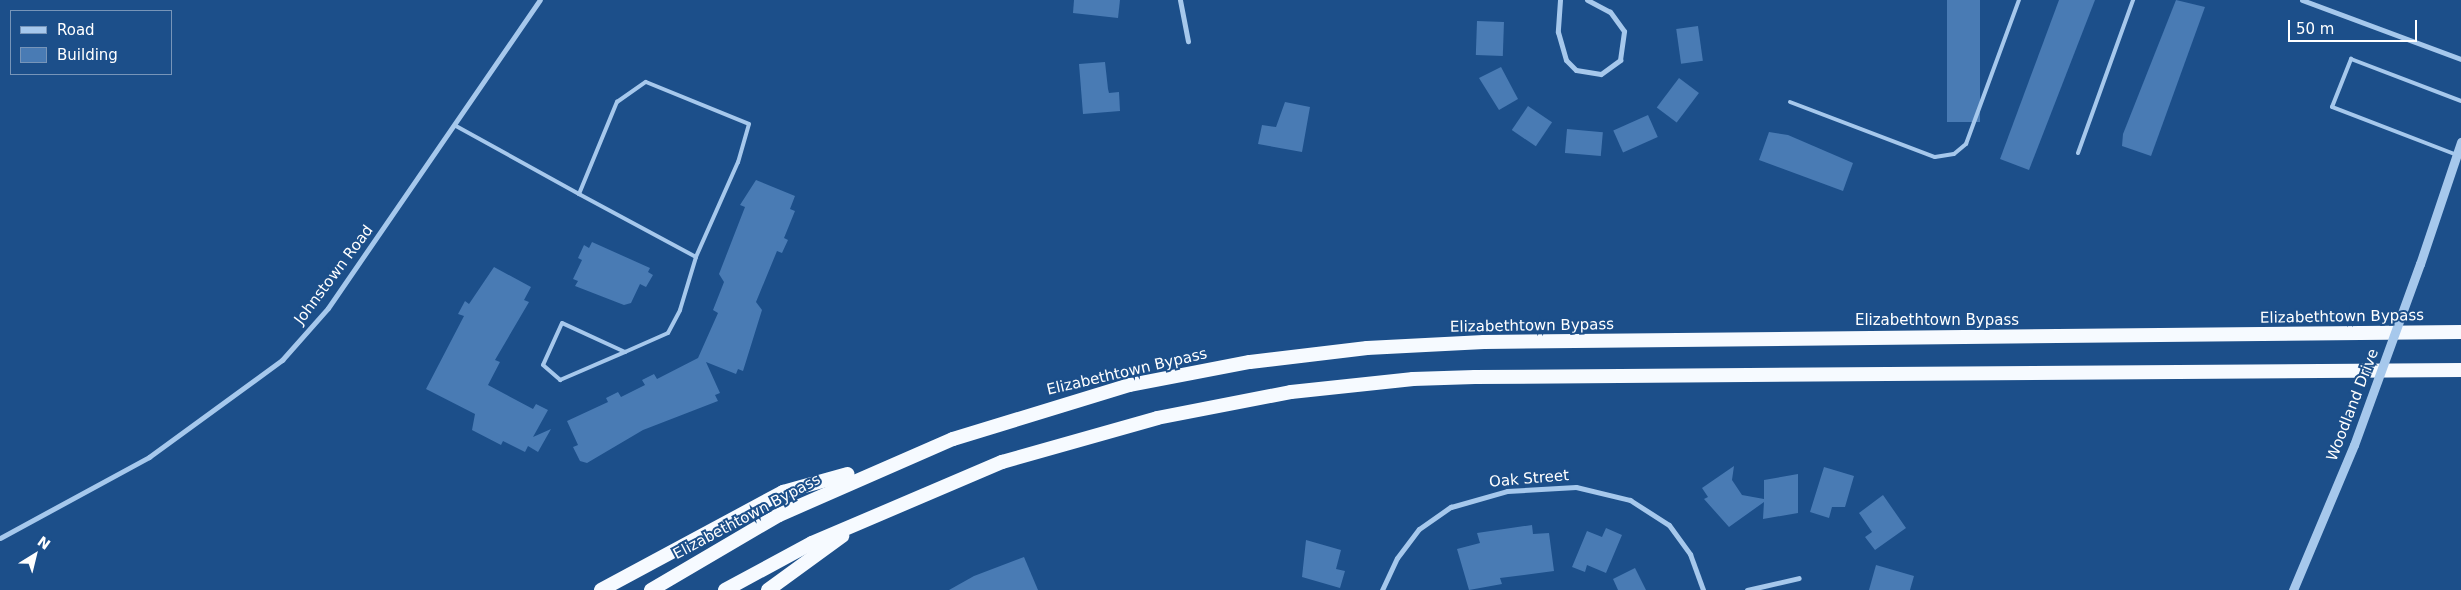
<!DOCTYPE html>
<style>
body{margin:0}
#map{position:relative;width:2461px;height:590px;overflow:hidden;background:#1c4f8a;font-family:"DejaVu Sans",sans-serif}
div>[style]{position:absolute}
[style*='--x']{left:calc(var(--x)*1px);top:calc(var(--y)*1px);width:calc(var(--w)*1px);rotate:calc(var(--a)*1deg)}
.building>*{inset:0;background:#497bb4;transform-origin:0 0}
.service>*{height:4px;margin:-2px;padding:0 2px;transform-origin:2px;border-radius:2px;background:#a6c8ec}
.minor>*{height:5px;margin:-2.5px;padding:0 2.5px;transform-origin:2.5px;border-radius:2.5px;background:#a6c8ec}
.tertiary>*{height:9px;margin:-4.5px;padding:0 4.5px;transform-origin:4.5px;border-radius:4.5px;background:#a6c8ec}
.trunk>*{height:14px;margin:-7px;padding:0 7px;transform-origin:7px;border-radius:7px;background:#f6faff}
.tertiary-bridge>*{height:9px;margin:-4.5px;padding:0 4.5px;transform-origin:4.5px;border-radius:4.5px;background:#a6c8ec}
span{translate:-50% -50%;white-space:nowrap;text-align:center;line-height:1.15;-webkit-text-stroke:4px #1c4f8a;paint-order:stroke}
.street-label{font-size:15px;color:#fff}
.legend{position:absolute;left:10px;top:10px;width:162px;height:65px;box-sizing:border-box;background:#1c4f8a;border:1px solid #7795b9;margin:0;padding:6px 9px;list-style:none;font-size:15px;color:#fff}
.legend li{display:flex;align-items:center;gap:10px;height:25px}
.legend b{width:25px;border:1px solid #7795b9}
.north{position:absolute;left:10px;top:530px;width:50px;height:50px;-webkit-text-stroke:4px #1c4f8a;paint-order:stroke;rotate:36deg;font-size:14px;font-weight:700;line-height:20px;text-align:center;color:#fff}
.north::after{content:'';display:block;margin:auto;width:18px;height:22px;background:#fff;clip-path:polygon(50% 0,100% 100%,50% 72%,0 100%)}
.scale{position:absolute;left:2288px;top:20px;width:129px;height:22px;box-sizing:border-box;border:2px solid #fff;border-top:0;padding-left:6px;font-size:15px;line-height:18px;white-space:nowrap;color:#fff;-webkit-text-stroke:4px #1c4f8a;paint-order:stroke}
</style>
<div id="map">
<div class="building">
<div style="clip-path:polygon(1074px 0,1120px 0,1118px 18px,1073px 13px)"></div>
<div style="left:1947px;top:0;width:33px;height:122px"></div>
<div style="clip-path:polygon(2059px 0,2095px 0,2029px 170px,2000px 159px)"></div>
<div style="clip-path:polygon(2176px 0,2205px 7px,2151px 156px,2122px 146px,2123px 134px)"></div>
<div style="left:1477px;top:21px;width:27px;height:34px;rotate:2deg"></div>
<div style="left:1698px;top:26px;width:35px;height:22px;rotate:82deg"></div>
<div style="clip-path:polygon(1105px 62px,1108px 89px,1109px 93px,1119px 92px,1120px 111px,1083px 114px,1079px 64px)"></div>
<div style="clip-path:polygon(1501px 67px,1518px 99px,1499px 110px,1479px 78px)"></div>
<div style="left:1679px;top:78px;width:25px;height:37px;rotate:37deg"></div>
<div style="clip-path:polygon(1285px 102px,1310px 107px,1302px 152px,1258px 144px,1262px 125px,1276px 127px)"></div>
<div style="left:1528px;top:106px;width:29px;height:29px;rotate:34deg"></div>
<div style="left:1648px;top:115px;width:24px;height:38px;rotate:66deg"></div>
<div style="left:1567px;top:129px;width:36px;height:24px;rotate:5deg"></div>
<div style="clip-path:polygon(1769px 132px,1788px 135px,1853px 163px,1843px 191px,1759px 160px)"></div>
<div style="clip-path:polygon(756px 180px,795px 196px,790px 209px,795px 211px,784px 238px,788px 240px,782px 253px,777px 251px,756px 302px,762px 310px,743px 371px,738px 369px,736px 374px,706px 362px,720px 393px,715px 395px,718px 401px,643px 430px,587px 463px,580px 461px,573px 447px,578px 445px,567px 421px,608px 402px,606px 398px,618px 392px,621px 397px,645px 385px,642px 380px,654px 374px,657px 379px,698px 358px,718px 313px,713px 310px,724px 282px,719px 274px,745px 207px,740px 205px)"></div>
<div style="clip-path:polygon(592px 242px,650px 268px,648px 272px,653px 275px,646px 287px,640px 284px,631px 303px,624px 305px,575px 286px,578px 281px,573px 279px,582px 260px,578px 258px,584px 245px,589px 248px)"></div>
<div style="clip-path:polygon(494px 267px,531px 287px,524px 300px,529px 302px,495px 360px,500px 362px,488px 385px,533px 409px,536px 404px,548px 410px,533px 437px,551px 429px,538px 452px,528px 446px,525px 452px,503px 441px,501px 445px,472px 430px,475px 414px,426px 389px,464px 316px,458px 314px,465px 301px,469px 304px)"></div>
<div style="clip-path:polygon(1734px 466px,1732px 480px,1742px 495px,1764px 499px,1764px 480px,1798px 474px,1798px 513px,1763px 519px,1764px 502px,1729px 527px,1704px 499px,1708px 497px,1702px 488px)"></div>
<div style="clip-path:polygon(1824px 467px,1854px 476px,1845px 507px,1832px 507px,1829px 518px,1810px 512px)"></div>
<div style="clip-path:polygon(1883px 495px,1906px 528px,1875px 550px,1865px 537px,1872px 532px,1859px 513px)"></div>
<div style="clip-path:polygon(1532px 525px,1533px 534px,1549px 533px,1554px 571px,1500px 578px,1502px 584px,1469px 590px,1457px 549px,1480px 543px,1477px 533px)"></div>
<div style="clip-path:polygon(1606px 528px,1622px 535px,1606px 573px,1587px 565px,1585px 572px,1572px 567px,1587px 531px,1602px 537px)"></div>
<div style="clip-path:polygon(1306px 540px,1341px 550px,1336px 569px,1345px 571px,1340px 588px,1302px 577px)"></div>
<div style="clip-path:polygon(1024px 557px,1038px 590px,949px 590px,974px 576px)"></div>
<div style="clip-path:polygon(1876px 565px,1914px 576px,1910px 590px,1869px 590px)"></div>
<div style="clip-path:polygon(1635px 568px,1646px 590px,1618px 590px,1613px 579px)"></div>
</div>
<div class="service">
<div style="--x:1790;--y:102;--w:155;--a:20.8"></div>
<div style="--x:1935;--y:157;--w:19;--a:-9"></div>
<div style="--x:1954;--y:154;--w:16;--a:-40"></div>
<div style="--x:1966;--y:144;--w:153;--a:-69.8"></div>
<div style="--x:456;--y:126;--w:141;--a:28.9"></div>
<div style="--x:579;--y:194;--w:100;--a:-67.6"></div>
<div style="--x:617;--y:102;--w:35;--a:-35"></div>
<div style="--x:646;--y:82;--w:111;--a:22.2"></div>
<div style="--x:749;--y:124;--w:40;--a:106"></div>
<div style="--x:738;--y:162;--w:104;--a:113.9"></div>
<div style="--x:696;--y:257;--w:133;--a:-151.7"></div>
<div style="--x:2078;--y:153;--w:163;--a:-70.2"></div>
<div style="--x:2457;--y:155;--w:134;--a:-159"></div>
<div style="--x:2332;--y:107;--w:52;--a:-68.4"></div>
<div style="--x:2351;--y:59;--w:118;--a:20.9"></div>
<div style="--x:625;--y:352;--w:69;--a:-155.3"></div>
<div style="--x:562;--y:323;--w:46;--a:114.3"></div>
<div style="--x:543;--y:365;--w:23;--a:41"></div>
<div style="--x:560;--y:380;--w:71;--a:-23.3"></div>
<div style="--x:625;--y:352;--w:47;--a:-23.8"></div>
<div style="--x:668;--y:333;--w:26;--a:-62"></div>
<div style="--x:680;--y:310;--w:55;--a:-73.2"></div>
</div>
<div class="minor">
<div style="--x:1180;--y:0;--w:42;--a:79"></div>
<div style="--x:1560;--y:0;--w:32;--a:94"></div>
<div style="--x:1558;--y:32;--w:29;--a:74"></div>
<div style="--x:1566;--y:60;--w:14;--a:45"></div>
<div style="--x:1576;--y:70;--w:25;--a:9"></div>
<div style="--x:1601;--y:74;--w:24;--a:-36"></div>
<div style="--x:1620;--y:60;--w:29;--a:-82"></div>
<div style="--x:1624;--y:31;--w:24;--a:-126"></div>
<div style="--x:1610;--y:12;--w:26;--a:-152"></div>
<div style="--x:2302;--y:0;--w:170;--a:20.4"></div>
<div style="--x:0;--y:538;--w:170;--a:-28.5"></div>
<div style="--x:149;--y:457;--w:165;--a:-36.1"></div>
<div style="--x:282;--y:360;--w:69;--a:-48.5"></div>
<div style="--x:328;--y:308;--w:374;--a:-55.5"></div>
<div style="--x:1382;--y:590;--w:35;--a:-65"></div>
<div style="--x:1397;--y:558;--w:36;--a:-53"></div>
<div style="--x:1419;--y:529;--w:39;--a:-35"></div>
<div style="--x:1451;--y:507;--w:58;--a:-15.9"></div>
<div style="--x:1507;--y:491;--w:69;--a:-3.3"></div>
<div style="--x:1576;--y:487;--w:56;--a:13.5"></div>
<div style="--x:1630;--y:500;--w:46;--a:32.7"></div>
<div style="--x:1669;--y:525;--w:36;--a:54"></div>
<div style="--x:1690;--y:554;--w:38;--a:70"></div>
<div style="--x:1747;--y:590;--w:53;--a:-13"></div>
</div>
<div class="tertiary">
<div style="--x:2420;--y:264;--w:129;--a:-71.4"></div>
<div style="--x:2293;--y:590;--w:157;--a:-67.2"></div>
</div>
<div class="trunk">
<div style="--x:601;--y:590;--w:207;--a:-28.3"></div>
<div style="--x:783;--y:492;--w:67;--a:-15.5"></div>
<div style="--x:651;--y:590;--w:148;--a:-30.4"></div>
<div style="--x:779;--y:515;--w:190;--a:-23.6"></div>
<div style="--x:953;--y:439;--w:185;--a:-17"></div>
<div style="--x:1130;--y:385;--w:122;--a:-10.9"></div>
<div style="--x:1250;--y:362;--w:118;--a:-6.8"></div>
<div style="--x:1367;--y:348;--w:117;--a:-2.9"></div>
<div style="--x:1484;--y:342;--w:977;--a:-0.59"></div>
<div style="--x:725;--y:590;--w:99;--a:-28.4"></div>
<div style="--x:812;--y:543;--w:207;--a:-23.1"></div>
<div style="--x:1002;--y:462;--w:161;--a:-15.8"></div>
<div style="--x:1157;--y:418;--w:136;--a:-11"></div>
<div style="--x:1291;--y:392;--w:123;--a:-6.1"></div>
<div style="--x:1413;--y:379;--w:62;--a:-1.8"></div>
<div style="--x:1475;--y:377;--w:986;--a:-0.41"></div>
<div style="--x:768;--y:590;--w:92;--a:-36.1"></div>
</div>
<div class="tertiary-bridge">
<div style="--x:2354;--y:445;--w:193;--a:-70"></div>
</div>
<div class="street-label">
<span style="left:334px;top:275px;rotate:-53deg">Johnstown Road</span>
<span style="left:2342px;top:317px;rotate:-1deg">Elizabethtown Bypass</span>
<span style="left:1937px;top:321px">Elizabethtown Bypass</span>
<span style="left:1532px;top:326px;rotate:-1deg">Elizabethtown Bypass</span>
<span style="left:1127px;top:372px;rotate:-13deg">Elizabethtown Bypass</span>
<span style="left:2353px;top:405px;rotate:-69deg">Woodland Drive</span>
<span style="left:1529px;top:479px;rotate:-5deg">Oak Street</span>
<span style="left:747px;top:517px;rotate:-28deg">Elizabethtown Bypass</span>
</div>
<ul class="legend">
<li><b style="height:6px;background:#a6c8ec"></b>Road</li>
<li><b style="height:14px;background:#497bb4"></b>Building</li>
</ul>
<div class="north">N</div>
<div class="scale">50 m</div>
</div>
